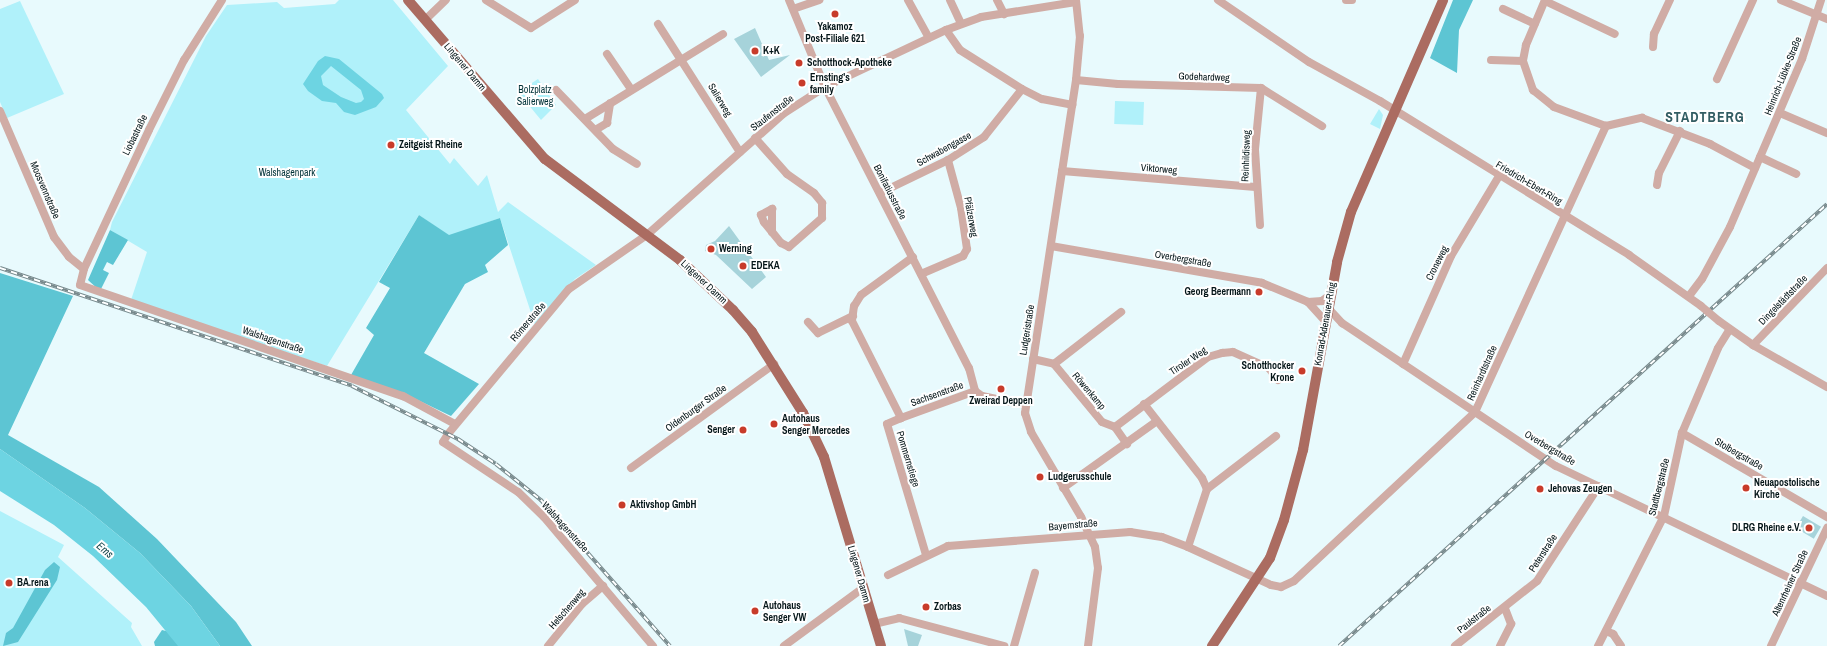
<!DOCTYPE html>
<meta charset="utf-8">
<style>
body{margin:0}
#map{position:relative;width:1827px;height:646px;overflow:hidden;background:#e8fafd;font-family:"Archivo Narrow",sans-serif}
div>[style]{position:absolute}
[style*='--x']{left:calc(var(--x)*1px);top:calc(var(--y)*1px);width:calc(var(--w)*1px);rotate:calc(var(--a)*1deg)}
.green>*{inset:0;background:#b0f1fa;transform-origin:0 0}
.forest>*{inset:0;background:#5dc5d3}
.water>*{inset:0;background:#6dd4e2}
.building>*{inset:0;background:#a6d3da;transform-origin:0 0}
.minor>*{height:8px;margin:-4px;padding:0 4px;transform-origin:4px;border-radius:4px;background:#d0aca5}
.major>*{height:10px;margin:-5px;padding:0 5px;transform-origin:5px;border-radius:5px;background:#ab6c61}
.rail>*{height:3.5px;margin-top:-1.75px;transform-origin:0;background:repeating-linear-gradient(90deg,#fff 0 6px,#77888b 0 12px);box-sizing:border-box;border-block:1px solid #77888b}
.minor-bridge>*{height:8px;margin:-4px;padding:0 4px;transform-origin:4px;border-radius:4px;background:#d0aca5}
.dots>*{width:11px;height:11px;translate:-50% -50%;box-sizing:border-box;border:2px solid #fff;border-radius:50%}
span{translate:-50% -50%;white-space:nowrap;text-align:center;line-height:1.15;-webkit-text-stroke:4px #fff;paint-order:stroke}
.poi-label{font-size:10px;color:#051619;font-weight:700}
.left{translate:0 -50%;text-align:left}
.right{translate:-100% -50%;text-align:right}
.street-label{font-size:10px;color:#051619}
.park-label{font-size:10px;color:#003238}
.water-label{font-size:11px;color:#114147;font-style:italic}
.district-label{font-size:14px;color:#335d63;font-weight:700;letter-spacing:1px}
</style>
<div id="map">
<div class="green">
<div style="clip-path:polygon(339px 0,393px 0,448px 66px,406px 110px,450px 164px,454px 158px,478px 186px,487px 175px,498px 212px,508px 202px,596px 265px,575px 279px,535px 325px,500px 218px,449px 236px,419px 215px,327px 366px,131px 300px,147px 252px,110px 230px,112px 222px,206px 36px,227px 5px,277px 2px,284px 8px,335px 4px)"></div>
<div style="clip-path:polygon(20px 1px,64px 94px,7px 118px,0 102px,0 9px)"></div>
<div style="clip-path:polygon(538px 79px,556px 105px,541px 120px,518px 92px)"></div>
<div style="left:1115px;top:101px;width:29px;height:23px;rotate:2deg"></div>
<div style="clip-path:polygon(1379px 109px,1383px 115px,1380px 129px,1370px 124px)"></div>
<div style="clip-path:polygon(0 511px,64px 545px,58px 557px,132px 623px,131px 627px,142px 646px,0 646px)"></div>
</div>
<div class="forest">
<div style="clip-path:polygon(1453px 0,1473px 0,1459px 30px,1457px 73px,1430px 58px)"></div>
<div style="clip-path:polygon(419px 215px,449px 235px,500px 218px,508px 245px,485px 265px,488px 272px,465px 284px,424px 353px,479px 384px,451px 416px,403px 393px,351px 375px,374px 335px,366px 328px,390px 288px,379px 282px)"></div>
<div style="clip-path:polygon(110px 230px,128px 240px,113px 265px,107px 262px,103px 270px,109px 273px,100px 291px,88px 280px)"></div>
<div style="clip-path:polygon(0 273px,73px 296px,8px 435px,99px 487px,157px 539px,236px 622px,252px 646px,220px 646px,191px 606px,140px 553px,85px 508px,0 449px)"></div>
<div style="clip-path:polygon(54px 562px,60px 567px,57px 580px,18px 642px,3px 646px,6px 633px,13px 628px,45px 570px)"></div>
<div style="clip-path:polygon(162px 630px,170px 632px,182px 646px,155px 646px,154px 642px)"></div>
</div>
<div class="water">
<div style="clip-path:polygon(evenodd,325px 56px,339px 59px,382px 94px,384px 98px,376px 107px,355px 115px,344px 112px,336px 103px,322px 101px,308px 91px,303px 84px,318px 61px,325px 56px,331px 66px,361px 90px,364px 99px,361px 102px,356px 103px,341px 97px,323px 85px,321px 76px,331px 66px)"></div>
<div style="clip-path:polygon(0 449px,85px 508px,140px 553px,191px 606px,220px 646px,178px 646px,146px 607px,93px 556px,54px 525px,0 491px)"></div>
</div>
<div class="building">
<div style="clip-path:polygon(755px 28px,769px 60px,790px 55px,761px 77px,734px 39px)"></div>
<div style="clip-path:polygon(729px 226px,766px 277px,752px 289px,716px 255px,705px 251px,706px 245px,715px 241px)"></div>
<div style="left:1803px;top:516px;width:21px;height:14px;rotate:31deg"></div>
<div style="clip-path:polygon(904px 629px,922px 635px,918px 646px,908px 646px)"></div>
</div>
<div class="minor">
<div style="--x:222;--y:0;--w:71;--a:122.3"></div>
<div style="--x:184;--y:60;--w:78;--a:116.6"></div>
<div style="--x:149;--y:130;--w:153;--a:115.1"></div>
<div style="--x:84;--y:269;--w:16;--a:104"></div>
<div style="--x:80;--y:285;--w:342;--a:19"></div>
<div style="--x:403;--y:396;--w:59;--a:28.3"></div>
<div style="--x:486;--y:0;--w:53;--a:31.9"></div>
<div style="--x:531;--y:28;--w:52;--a:-32.5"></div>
<div style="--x:789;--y:0;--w:94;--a:67.5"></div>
<div style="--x:825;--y:87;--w:316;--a:62.9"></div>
<div style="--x:969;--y:368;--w:24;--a:75"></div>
<div style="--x:975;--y:391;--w:9;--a:36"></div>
<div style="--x:982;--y:396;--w:45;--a:11.6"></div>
<div style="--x:908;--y:0;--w:43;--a:61.1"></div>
<div style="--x:950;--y:0;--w:26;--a:65"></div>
<div style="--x:997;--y:0;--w:16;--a:63"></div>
<div style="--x:1076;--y:0;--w:36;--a:84"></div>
<div style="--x:1080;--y:36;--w:44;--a:95.2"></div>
<div style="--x:1076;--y:80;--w:337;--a:98.7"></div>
<div style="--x:1025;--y:413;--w:20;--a:72"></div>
<div style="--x:1031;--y:432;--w:99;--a:59.5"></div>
<div style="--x:1081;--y:517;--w:33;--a:65"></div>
<div style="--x:1095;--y:547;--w:21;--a:82"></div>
<div style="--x:1098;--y:568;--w:79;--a:97.3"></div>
<div style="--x:1218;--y:0;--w:110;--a:34.3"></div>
<div style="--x:1309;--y:62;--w:81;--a:28.8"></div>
<div style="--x:1380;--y:101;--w:293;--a:31.7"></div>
<div style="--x:1629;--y:255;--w:88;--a:35.3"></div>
<div style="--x:1346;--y:0;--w:6;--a:0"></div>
<div style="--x:1545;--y:0;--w:49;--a:112.9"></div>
<div style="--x:1526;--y:45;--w:16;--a:101"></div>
<div style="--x:1523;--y:61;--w:31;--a:71"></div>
<div style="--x:1533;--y:90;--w:27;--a:39"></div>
<div style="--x:1554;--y:107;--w:55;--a:20.1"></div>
<div style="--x:1606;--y:126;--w:37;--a:-13"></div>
<div style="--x:1642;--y:118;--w:73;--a:20.9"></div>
<div style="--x:1710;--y:144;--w:51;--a:28.1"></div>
<div style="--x:1781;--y:0;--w:50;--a:22.4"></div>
<div style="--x:1545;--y:1;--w:77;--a:25.2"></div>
<div style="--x:793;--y:9;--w:28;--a:-19"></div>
<div style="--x:1503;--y:9;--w:35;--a:25"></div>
<div style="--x:425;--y:20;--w:29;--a:-44"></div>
<div style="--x:658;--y:24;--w:152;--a:57.4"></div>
<div style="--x:946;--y:30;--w:24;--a:55"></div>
<div style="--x:960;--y:50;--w:73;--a:32.2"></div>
<div style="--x:1022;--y:89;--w:22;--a:27"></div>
<div style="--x:1042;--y:99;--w:31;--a:11"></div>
<div style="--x:1653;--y:47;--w:13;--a:-86"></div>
<div style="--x:1654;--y:34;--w:38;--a:-65"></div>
<div style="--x:607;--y:54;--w:42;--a:55.6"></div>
<div style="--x:1491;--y:60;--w:32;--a:2"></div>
<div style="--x:1717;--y:79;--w:87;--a:-65.5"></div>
<div style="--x:1076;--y:80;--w:42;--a:5.4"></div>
<div style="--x:1118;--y:84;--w:143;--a:1.6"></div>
<div style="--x:1261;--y:88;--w:72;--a:31.9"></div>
<div style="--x:556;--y:90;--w:82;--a:46"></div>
<div style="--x:613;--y:149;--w:28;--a:32"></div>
<div style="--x:0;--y:111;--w:137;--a:66.8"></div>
<div style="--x:54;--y:237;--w:25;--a:53"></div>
<div style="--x:69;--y:257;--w:19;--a:39"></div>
<div style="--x:1780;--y:113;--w:51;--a:23.1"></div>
<div style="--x:585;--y:119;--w:162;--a:-31.6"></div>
<div style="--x:597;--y:129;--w:12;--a:-31"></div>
<div style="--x:607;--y:123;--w:20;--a:-81"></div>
<div style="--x:755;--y:138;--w:48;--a:48.4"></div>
<div style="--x:787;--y:174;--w:33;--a:35"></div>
<div style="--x:814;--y:193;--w:13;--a:51"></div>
<div style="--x:822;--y:203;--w:15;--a:90"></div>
<div style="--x:822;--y:218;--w:44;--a:138.7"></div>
<div style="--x:789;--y:247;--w:9;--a:-153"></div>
<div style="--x:781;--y:243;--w:14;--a:-129"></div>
<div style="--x:772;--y:232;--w:13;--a:-129"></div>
<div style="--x:764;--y:222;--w:8;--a:-113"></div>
<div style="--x:761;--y:215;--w:13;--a:-29"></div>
<div style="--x:772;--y:209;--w:23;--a:90"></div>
<div style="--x:1760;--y:157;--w:40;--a:25"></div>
<div style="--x:1062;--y:171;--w:194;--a:4.7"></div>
<div style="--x:1657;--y:185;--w:12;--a:-81"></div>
<div style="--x:1659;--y:173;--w:47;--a:-63.4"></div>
<div style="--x:880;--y:193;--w:76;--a:-25.9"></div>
<div style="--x:948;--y:160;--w:43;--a:-32.6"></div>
<div style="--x:984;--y:137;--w:61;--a:-51.6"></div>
<div style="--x:1260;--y:225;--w:76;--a:-93.8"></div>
<div style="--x:1255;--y:149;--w:61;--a:-84.4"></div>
<div style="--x:1051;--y:246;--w:214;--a:9.9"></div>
<div style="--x:1262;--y:283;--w:50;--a:22.4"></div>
<div style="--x:1308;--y:302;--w:25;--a:48"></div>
<div style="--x:913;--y:257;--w:64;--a:143.8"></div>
<div style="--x:861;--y:295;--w:13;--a:122"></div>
<div style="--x:854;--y:306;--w:15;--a:98"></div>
<div style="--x:852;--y:321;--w:109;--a:63.2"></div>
<div style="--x:901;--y:418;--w:15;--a:157"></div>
<div style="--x:887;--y:424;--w:137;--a:73.4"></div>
<div style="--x:921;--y:274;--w:46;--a:-23.2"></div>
<div style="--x:963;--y:256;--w:8;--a:-60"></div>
<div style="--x:967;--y:249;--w:41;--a:-98.3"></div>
<div style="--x:961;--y:208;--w:50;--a:-105.2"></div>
<div style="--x:1689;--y:296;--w:21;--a:-53"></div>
<div style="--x:1702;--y:279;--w:59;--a:-61.7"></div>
<div style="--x:1730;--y:227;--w:183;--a:-66.8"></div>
<div style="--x:1802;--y:59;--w:62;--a:-72.1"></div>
<div style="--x:1308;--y:302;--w:14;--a:-4"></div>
<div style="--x:1322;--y:301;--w:10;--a:-37"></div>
<div style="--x:1328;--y:308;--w:21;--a:47"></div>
<div style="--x:1342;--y:323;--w:257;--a:33.8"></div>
<div style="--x:1556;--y:466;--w:301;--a:25.6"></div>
<div style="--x:1719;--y:321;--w:42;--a:35.2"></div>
<div style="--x:1753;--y:345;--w:85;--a:29.6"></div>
<div style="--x:808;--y:322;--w:15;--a:48"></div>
<div style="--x:818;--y:333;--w:39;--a:-26"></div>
<div style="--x:1753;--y:345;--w:107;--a:-46.1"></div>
<div style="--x:1033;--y:359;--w:22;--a:13"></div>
<div style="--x:1054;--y:364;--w:75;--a:50.4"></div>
<div style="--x:1102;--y:422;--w:14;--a:21"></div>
<div style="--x:1115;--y:427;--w:21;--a:55"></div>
<div style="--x:1054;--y:364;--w:85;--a:-37.8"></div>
<div style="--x:1403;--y:364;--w:118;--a:-66"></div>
<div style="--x:1451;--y:256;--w:93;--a:-59"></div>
<div style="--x:1144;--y:404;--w:94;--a:51.9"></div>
<div style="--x:1202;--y:478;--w:12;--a:66"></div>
<div style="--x:1207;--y:489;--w:61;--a:108.1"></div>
<div style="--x:901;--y:418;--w:79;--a:-20"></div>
<div style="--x:1115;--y:427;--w:116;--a:-37"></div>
<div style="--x:1208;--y:357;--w:15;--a:-16"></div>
<div style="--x:1222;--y:353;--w:11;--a:-5"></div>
<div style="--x:1233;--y:352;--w:39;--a:24"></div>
<div style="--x:1269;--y:368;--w:15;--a:53"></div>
<div style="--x:1682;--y:433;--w:168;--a:30.1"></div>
<div style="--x:631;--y:468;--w:177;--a:-36"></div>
<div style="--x:1063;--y:488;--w:115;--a:-35.5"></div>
<div style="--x:1207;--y:489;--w:87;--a:-37.5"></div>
<div style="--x:888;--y:575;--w:67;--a:-25.8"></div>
<div style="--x:948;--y:546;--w:183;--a:-4.4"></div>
<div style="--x:1130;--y:532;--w:32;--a:9"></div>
<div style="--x:1162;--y:537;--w:28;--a:21"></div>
<div style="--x:1188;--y:547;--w:91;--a:24.6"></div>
<div style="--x:1271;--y:585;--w:10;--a:11"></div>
<div style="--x:1281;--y:587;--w:14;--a:-25"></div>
<div style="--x:1294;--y:581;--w:248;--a:-43"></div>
<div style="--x:1475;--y:412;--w:315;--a:-65.4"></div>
<div style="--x:874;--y:624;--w:26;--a:-13"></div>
<div style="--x:899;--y:618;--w:109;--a:14.9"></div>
<div style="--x:1606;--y:631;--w:8;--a:23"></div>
<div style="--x:1613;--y:634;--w:14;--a:56"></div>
<div style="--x:548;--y:646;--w:54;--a:-51"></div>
<div style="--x:582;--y:604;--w:28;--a:-41"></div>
<div style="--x:653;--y:646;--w:169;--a:-130.2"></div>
<div style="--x:544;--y:517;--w:36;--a:-136"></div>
<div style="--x:518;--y:492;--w:90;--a:-146.3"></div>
<div style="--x:443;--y:442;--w:9;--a:-58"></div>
<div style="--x:448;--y:434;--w:189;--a:-50.2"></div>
<div style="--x:569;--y:289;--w:96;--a:-34.8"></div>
<div style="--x:648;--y:234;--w:181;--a:-41.6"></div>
<div style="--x:783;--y:114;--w:50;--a:-32.7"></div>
<div style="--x:825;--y:87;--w:134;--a:-25.2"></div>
<div style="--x:946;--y:30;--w:37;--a:-20"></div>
<div style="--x:981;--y:17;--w:96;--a:-9"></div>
<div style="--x:784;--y:646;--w:98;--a:-36.3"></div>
<div style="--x:1014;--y:646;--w:76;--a:-74"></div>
<div style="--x:1455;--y:646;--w:105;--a:-38.4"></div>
<div style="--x:1537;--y:581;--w:113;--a:-56.9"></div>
<div style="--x:1500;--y:646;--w:25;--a:-63"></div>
<div style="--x:1511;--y:624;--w:17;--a:-111"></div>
<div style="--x:1598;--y:646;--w:146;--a:-63.1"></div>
<div style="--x:1664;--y:516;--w:85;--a:-77.8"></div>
<div style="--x:1682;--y:433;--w:92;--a:-67"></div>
<div style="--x:1718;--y:348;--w:22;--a:-58"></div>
<div style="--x:1771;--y:646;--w:131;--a:-64.6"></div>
</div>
<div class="major">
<div style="--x:408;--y:0;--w:210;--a:49.3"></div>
<div style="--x:545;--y:159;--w:169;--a:36.8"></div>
<div style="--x:680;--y:260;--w:73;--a:43.3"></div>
<div style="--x:733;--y:310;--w:29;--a:49"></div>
<div style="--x:752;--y:332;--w:96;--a:57.8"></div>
<div style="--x:803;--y:413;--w:49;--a:64.5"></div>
<div style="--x:824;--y:457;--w:197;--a:73.2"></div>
<div style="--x:1212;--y:646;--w:105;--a:-56.6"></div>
<div style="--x:1270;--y:558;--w:40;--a:-69.8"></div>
<div style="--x:1284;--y:520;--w:73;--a:-74.8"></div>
<div style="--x:1303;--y:450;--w:191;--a:-79.7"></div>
<div style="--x:1337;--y:262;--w:52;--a:-74.4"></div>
<div style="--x:1351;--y:212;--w:231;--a:-66.5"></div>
</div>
<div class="rail">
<div style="--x:0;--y:268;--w:371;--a:18.5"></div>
<div style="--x:352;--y:386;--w:119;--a:26.6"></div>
<div style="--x:458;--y:439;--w:45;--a:33.3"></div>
<div style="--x:496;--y:464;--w:58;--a:38.7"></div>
<div style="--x:541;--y:500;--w:195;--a:48.5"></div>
<div style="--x:1339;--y:646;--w:658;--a:-42.17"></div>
</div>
<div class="minor-bridge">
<div style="--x:1701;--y:306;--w:23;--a:40"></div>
</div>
<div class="dots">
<div style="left:835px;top:14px;background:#c83b2a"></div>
<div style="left:755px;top:51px;background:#c83b2a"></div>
<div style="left:799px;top:63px;background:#c83b2a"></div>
<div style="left:802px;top:83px;background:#c83b2a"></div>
<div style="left:391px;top:145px;background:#c83b2a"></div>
<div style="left:711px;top:249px;background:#c83b2a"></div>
<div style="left:743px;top:266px;background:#c83b2a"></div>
<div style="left:1259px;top:292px;background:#c83b2a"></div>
<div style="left:1302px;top:371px;background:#c83b2a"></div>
<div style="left:1001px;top:389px;background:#c83b2a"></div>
<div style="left:774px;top:424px;background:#c83b2a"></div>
<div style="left:743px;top:430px;background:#c83b2a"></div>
<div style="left:1040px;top:477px;background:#c83b2a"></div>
<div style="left:1746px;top:488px;background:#c83b2a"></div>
<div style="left:1540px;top:489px;background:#c83b2a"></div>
<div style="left:622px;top:505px;background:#c83b2a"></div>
<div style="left:1809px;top:528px;background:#c83b2a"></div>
<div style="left:9px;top:583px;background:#c83b2a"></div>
<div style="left:926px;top:607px;background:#c83b2a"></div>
<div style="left:755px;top:611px;background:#c83b2a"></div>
</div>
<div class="poi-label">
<span style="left:835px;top:32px">Yakamoz<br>Post-Filiale 621</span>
<span class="left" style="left:763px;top:51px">K+K</span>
<span class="left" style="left:807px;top:63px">Schotthock-Apotheke</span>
<span class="left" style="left:810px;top:83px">Ernsting's<br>family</span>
<span class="left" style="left:399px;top:145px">Zeitgeist Rheine</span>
<span class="left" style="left:719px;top:249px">Werning</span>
<span class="left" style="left:751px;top:266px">EDEKA</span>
<span class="right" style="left:1251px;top:292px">Georg Beermann</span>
<span class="right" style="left:1294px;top:371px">Schotthocker<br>Krone</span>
<span style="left:1001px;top:401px">Zweirad Deppen</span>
<span class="left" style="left:782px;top:424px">Autohaus<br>Senger Mercedes</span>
<span class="right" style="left:735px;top:430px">Senger</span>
<span class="left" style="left:1048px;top:477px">Ludgerusschule</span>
<span class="left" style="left:1754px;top:488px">Neuapostolische<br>Kirche</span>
<span class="left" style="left:1548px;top:489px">Jehovas Zeugen</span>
<span class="left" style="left:630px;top:505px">Aktivshop GmbH</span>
<span class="right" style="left:1801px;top:528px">DLRG Rheine e.V.</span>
<span class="left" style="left:17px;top:583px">BA.rena</span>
<span class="left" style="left:763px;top:611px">Autohaus<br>Senger VW</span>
<span class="left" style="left:934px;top:607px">Zorbas</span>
</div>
<div class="street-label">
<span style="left:465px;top:67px;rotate:50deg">Lingener Damm</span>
<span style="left:1783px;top:76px;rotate:-68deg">Heinrich-Lübke-Straße</span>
<span style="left:1204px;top:77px;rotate:2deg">Godehardweg</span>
<span style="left:720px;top:100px;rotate:59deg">Salierweg</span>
<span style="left:772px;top:113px;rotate:-38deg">Staufenstraße</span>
<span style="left:135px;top:135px;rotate:-64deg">Liobastraße</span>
<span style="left:944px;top:149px;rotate:-29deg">Schwabengasse</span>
<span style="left:1246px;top:156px;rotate:-88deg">Reinhildisweg</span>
<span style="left:1159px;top:169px;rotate:5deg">Viktorweg</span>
<span style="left:1529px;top:183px;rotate:31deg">Friedrich-Ebert-Ring</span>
<span style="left:45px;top:190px;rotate:67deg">Moosvennstraße</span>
<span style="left:890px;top:192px;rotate:63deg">Bonifatiusstraße</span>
<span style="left:971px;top:217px;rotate:80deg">Pfälzerweg</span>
<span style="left:1183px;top:259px;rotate:10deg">Overbergstraße</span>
<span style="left:1437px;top:263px;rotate:-63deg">Croneweg</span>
<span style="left:704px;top:282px;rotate:43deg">Lingener Damm</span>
<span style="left:1783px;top:300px;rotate:-46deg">Dingelstädtstraße</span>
<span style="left:528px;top:322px;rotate:-49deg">Römerstraße</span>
<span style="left:1325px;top:324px;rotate:-80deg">Konrad-Adenauer-Ring</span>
<span style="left:1027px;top:330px;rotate:-81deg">Ludgeristraße</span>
<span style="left:273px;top:340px;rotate:19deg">Walshagenstraße</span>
<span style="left:1188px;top:361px;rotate:-34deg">Tiroler Weg</span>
<span style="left:1482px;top:373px;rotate:-66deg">Reinhardtstraße</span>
<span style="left:1089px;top:391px;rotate:50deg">Röwenkamp</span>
<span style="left:937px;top:394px;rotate:-20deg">Sachsenstraße</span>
<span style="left:696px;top:408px;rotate:-36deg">Oldenburger Straße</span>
<span style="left:1550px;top:448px;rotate:31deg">Overbergstraße</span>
<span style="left:1739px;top:454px;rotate:30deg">Stolbergstraße</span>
<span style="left:908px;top:459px;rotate:73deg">Pommernstiege</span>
<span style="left:1659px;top:487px;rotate:-76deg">Stadtbergstraße</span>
<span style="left:1073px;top:525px;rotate:-5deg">Bayernstraße</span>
<span style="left:565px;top:527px;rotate:48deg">Walshagenstraße</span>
<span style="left:1543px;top:553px;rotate:-57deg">Peterstraße</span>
<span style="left:859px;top:574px;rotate:74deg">Lingener Damm</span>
<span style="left:1790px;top:583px;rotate:-65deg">Altenrheiner Straße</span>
<span style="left:567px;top:609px;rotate:-49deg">Helschenweg</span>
<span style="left:1474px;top:619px;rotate:-38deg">Paulstraße</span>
</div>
<div class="park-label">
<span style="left:535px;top:95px">Bolzplatz<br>Salierweg</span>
<span style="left:287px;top:173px">Walshagenpark</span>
</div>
<div class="water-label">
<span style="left:105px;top:550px;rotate:40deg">Ems</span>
</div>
<div class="district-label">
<span style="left:1705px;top:117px">STADTBERG</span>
</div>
</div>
